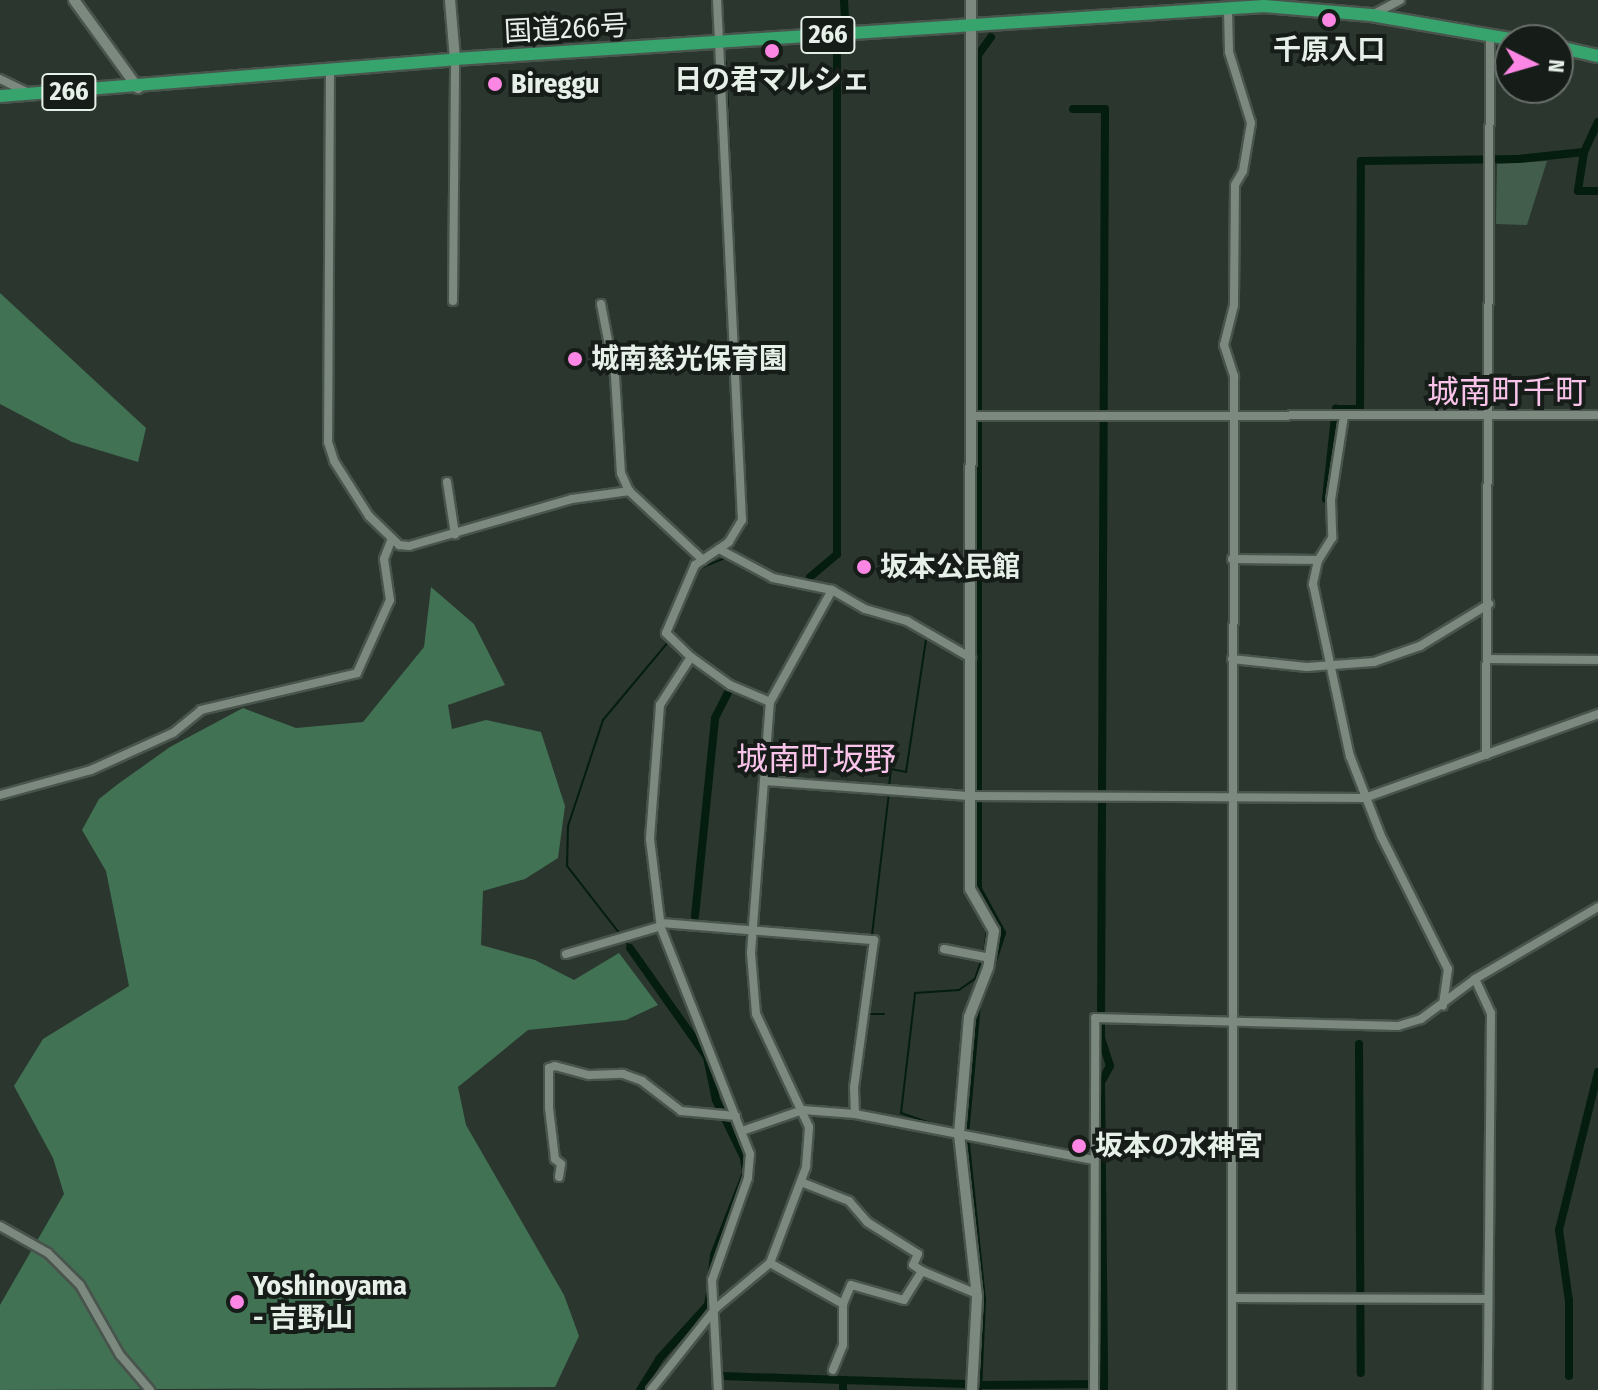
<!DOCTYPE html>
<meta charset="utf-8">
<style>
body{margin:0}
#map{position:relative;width:1598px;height:1390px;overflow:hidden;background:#2a362e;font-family:"Fira Sans Condensed","Noto Sans JP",sans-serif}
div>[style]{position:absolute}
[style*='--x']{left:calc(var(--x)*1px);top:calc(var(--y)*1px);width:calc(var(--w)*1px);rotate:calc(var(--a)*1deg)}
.green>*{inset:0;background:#425d4c}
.forest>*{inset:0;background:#427254}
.stream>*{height:2px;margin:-1px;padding:0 1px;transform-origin:1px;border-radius:1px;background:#041d0f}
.canal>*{height:8px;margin:-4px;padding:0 4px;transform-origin:4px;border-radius:4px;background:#041d0f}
.roads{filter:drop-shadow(2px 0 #49544d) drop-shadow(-2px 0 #49544d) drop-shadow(0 2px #49544d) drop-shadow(0 -2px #49544d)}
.minor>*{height:8px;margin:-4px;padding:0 4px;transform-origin:4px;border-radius:4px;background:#7b897f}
.tertiary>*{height:10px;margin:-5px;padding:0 5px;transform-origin:5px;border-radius:5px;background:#7b897f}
.trunk>*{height:12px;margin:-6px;padding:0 6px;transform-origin:6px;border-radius:6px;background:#37a46e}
.dots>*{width:22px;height:22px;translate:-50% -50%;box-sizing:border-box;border:4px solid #161c18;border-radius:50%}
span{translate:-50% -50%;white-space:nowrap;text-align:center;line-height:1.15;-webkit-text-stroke:8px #161c18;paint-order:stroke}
.shield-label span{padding:2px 6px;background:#161c18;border:2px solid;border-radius:6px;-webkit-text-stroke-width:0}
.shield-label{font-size:26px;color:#e7efe9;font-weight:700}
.street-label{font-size:28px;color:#e7efe9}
.poi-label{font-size:28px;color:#e7efe9;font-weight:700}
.left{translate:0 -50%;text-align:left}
.quarter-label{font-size:32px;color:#f9c3ea}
.north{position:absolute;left:1494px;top:24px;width:80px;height:80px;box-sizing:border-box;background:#161c18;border:2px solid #6a706c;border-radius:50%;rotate:95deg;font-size:22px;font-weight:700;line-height:32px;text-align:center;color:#e7efe9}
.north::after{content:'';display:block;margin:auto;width:28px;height:36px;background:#fc86e3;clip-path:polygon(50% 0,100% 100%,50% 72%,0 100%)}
</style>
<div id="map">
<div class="green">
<div style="clip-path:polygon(1547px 161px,1527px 225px,1496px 224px,1497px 164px)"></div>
</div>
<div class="forest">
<div style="clip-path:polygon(0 293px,146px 428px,138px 462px,72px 442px,0 404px)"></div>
<div style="clip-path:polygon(431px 587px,474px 624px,505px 685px,448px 705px,452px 729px,486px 720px,541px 732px,565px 806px,558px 858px,525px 879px,483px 891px,481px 945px,535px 960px,574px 980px,619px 953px,658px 1005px,626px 1020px,528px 1030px,458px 1087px,466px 1125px,564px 1295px,579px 1336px,555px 1387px,0 1390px,0 1305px,64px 1194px,53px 1158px,14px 1086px,43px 1039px,129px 986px,106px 871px,82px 830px,99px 799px,118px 784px,170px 747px,243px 708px,296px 728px,363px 722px,424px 647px)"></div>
</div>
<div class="stream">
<div style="--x:726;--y:62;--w:272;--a:87.7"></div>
<div style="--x:729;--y:553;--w:37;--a:-64"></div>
<div style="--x:698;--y:569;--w:29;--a:-22"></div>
<div style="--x:672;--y:635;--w:25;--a:-74"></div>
<div style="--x:889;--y:787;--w:18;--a:-84"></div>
<div style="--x:891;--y:769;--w:15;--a:11"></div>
<div style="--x:906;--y:772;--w:134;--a:-81.4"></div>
<div style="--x:966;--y:892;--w:23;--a:61"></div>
<div style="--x:620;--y:934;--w:86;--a:-127.9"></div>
<div style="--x:567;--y:866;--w:40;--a:-88.6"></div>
<div style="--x:568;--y:826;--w:112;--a:-71.7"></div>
<div style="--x:603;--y:720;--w:103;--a:-50.1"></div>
<div style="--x:872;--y:935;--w:143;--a:-83.2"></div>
<div style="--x:624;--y:939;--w:11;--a:56"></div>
<div style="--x:984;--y:953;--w:25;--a:-83"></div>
<div style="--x:859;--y:1014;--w:54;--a:-81.4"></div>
<div style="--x:866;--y:1014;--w:18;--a:0"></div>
<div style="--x:936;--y:1125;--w:37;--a:-161"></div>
<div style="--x:901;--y:1113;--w:121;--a:-83.3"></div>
<div style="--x:915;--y:993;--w:44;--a:-3.9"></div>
<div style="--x:959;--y:990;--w:19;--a:-35"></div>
<div style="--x:975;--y:979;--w:21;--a:-71"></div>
</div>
<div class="canal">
<div style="--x:844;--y:0;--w:19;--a:87"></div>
<div style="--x:1073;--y:109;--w:32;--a:0"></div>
<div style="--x:1105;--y:109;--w:929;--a:90.25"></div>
<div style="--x:1101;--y:1038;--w:29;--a:72"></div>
<div style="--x:1110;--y:1066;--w:18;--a:119"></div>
<div style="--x:1101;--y:1082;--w:302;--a:89.4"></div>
<div style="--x:1598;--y:122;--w:33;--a:115"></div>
<div style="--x:1584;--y:152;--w:39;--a:99"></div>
<div style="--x:1578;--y:191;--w:20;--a:0"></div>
<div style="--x:1326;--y:499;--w:91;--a:-83.7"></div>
<div style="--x:1336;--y:409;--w:24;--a:0"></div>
<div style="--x:1360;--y:409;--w:248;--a:-89.8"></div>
<div style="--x:1361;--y:161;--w:157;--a:-0.7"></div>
<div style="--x:1518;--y:159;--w:66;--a:-6.1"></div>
<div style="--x:810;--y:577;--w:35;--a:-40"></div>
<div style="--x:837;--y:554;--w:504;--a:-90"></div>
<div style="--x:695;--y:916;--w:199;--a:-84.2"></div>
<div style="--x:715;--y:718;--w:31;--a:-63"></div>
<div style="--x:630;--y:948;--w:133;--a:54.8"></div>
<div style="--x:707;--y:1057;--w:44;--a:78.2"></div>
<div style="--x:716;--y:1100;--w:64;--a:64.2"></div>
<div style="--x:744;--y:1158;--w:15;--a:82"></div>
<div style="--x:746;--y:1173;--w:88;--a:111.3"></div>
<div style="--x:714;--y:1255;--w:19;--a:96"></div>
<div style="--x:983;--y:991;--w:61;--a:-71.9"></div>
<div style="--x:1002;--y:933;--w:50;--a:-118.6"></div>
<div style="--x:978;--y:889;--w:834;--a:-90"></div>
<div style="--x:978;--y:55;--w:22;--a:-54"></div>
<div style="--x:977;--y:1003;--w:133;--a:95.2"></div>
<div style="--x:965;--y:1135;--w:166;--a:84.1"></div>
<div style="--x:982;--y:1300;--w:90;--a:92.5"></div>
<div style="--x:1359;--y:1044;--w:329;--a:89.7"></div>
<div style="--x:722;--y:1376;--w:121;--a:1.9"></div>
<div style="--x:1569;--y:1376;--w:75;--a:-90"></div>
<div style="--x:1569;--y:1301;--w:72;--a:-98"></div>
<div style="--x:1559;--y:1230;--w:163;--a:-76.1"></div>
<div style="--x:978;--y:1385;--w:126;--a:-0.5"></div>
<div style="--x:1104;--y:1384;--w:6;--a:90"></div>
<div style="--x:640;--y:1390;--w:36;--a:-58"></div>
<div style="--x:659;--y:1359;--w:73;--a:-47.8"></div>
<div style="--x:708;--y:1305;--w:13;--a:-81"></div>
<div style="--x:843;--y:1390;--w:10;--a:-90"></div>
<div style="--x:843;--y:1380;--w:123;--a:1.9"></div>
</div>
<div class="roads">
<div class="minor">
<div style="--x:717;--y:0;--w:521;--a:87.25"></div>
<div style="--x:742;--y:520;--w:26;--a:121"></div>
<div style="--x:729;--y:542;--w:41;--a:145.9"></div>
<div style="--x:695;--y:565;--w:74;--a:113.1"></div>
<div style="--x:666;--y:633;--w:35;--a:44"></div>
<div style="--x:691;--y:657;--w:57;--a:122.9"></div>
<div style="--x:660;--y:705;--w:134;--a:94.3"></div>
<div style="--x:650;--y:839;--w:90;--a:83"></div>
<div style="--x:661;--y:928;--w:243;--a:68.5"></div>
<div style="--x:750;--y:1154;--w:24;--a:95"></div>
<div style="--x:748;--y:1178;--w:108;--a:109.4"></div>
<div style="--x:712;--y:1280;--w:110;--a:86.9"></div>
<div style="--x:1228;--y:10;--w:42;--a:88.6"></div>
<div style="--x:1229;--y:52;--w:74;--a:72.8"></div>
<div style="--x:1251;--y:123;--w:49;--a:99.5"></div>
<div style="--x:1243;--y:171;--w:16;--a:120"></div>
<div style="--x:1235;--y:185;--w:120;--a:90.5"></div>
<div style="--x:1234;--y:305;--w:41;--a:104"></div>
<div style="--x:1224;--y:345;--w:33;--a:72"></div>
<div style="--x:1234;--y:376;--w:1014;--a:90.11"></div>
<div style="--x:1372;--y:15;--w:32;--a:-28"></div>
<div style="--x:330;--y:70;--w:372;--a:90.3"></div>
<div style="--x:328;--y:442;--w:20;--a:72"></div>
<div style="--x:334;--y:461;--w:65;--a:57.5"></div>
<div style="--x:369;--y:516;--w:42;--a:44"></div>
<div style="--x:399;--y:545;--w:10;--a:6"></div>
<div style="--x:409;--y:546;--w:170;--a:-16.1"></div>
<div style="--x:572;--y:499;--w:58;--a:-8"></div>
<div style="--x:0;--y:79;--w:30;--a:26"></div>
<div style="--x:453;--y:301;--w:242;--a:-89.5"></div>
<div style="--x:601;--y:304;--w:73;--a:79"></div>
<div style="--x:615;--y:376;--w:97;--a:86.5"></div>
<div style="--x:621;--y:473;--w:20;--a:66"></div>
<div style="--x:629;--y:491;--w:101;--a:43"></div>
<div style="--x:972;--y:416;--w:626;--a:-0.09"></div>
<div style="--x:1344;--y:416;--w:85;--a:98.8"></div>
<div style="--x:1331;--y:500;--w:38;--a:88"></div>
<div style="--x:1332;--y:538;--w:26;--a:122"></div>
<div style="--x:1318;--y:560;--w:25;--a:102"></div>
<div style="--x:1313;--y:584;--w:176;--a:77.9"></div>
<div style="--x:1350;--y:756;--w:86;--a:68.8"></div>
<div style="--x:1381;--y:836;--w:149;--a:63.3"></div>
<div style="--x:1448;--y:969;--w:37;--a:98"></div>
<div style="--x:447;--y:482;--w:53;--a:81.3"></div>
<div style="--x:719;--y:549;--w:61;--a:28.2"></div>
<div style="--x:773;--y:578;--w:60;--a:11.5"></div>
<div style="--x:832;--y:590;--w:38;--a:30"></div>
<div style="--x:865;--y:609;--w:44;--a:15.9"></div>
<div style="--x:907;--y:621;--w:74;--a:30"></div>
<div style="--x:1232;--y:559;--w:86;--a:0.7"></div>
<div style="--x:691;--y:657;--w:48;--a:35.7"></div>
<div style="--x:730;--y:685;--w:43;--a:23"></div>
<div style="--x:1232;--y:659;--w:75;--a:6.1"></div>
<div style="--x:1307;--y:667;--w:67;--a:-4.3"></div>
<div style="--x:1374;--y:662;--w:49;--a:-19.2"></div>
<div style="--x:1420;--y:646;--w:81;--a:-31.3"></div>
<div style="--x:1489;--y:659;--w:109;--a:0.5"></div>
<div style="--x:1486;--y:755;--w:719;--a:-89.68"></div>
<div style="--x:765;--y:781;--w:207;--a:4.2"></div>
<div style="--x:971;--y:796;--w:394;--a:0.3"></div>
<div style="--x:1365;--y:798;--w:248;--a:-19.8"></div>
<div style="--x:0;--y:795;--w:94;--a:-15.4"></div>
<div style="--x:91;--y:770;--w:90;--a:-24.3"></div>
<div style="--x:173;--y:733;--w:36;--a:-39"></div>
<div style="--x:201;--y:710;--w:160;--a:-13.3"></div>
<div style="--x:357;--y:673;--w:80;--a:-65.7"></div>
<div style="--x:390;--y:600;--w:41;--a:-98.3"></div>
<div style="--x:384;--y:559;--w:22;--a:-69"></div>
<div style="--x:661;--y:923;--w:214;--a:4.6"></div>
<div style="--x:874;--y:940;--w:148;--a:97.7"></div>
<div style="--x:854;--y:1087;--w:27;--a:88"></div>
<div style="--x:944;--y:949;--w:47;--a:11.1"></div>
<div style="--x:566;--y:954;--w:99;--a:-16.4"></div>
<div style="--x:1475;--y:979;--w:38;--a:65"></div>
<div style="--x:1491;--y:1013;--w:377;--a:90.5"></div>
<div style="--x:742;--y:1131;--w:65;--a:-19"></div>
<div style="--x:803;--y:1110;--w:52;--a:4.4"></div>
<div style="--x:855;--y:1114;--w:243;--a:10.9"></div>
<div style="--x:559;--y:1177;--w:13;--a:-81"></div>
<div style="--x:561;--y:1164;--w:8;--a:-140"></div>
<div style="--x:555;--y:1159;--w:51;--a:-96.7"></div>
<div style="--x:549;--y:1108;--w:40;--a:-90"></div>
<div style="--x:549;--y:1068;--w:6;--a:-18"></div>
<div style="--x:555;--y:1066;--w:35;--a:15"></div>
<div style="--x:589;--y:1075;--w:34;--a:-2"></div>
<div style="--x:623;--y:1074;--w:20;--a:20"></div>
<div style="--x:642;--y:1081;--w:49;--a:37.6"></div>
<div style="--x:681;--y:1111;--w:55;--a:5.2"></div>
<div style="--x:801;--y:1182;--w:52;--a:21.6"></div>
<div style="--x:849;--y:1201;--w:28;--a:49"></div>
<div style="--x:867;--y:1222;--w:60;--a:32.1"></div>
<div style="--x:918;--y:1254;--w:12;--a:114"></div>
<div style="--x:913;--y:1265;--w:11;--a:34"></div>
<div style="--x:922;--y:1271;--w:34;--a:122"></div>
<div style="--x:904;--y:1300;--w:55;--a:-164.2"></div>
<div style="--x:851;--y:1285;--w:21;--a:113"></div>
<div style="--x:843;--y:1304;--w:41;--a:90"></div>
<div style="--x:843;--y:1345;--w:27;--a:112"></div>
<div style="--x:0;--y:1226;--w:55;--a:29.4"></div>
<div style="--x:48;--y:1253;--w:45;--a:45"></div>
<div style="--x:80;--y:1285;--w:81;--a:60.3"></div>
<div style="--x:120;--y:1355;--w:46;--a:49.4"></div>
<div style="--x:770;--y:1263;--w:84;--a:29.3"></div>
<div style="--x:922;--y:1271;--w:60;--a:22.7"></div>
<div style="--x:1232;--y:1298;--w:255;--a:0.2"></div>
<div style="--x:651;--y:1390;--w:105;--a:-51.6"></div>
<div style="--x:716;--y:1308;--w:70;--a:-39.8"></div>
<div style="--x:770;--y:1263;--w:103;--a:-69.4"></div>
<div style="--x:806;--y:1167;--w:40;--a:-85.7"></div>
<div style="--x:809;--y:1127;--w:125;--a:-115.1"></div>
<div style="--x:756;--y:1014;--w:61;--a:-94.7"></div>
<div style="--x:751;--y:953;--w:252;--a:-85.7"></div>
<div style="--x:770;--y:702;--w:128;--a:-61"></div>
<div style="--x:1094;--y:1390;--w:372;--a:-89.8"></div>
<div style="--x:1095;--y:1018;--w:303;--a:1.5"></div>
<div style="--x:1398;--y:1026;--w:24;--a:-17"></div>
<div style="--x:1421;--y:1019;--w:67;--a:-36.5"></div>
<div style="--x:1475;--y:979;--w:143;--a:-30.3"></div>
</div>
<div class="tertiary">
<div style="--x:74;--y:0;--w:109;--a:54"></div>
<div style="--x:450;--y:0;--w:59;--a:85.2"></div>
<div style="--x:971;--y:0;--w:889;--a:90.06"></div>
<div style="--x:970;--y:889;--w:48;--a:60.3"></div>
<div style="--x:994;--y:931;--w:37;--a:99"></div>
<div style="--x:988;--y:968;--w:53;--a:111.2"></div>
<div style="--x:969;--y:1017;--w:117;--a:94.9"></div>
<div style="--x:959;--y:1134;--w:164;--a:83.7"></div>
<div style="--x:977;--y:1297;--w:93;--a:93.1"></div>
</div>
<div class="trunk">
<div style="--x:1558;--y:47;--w:41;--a:12.7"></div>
<div style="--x:0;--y:96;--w:457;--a:-4.6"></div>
<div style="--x:455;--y:59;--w:811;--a:-3.75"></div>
<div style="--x:1264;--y:6;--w:107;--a:4.8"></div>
<div style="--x:1371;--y:15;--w:147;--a:9.8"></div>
</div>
</div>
<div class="dots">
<div style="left:1329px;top:20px;background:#fc86e3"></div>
<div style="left:772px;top:51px;background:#fc86e3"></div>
<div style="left:495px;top:84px;background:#fc86e3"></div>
<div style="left:575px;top:359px;background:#fc86e3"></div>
<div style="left:864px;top:567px;background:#fc86e3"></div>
<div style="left:1079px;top:1146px;background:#fc86e3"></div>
<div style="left:237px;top:1302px;background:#fc86e3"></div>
</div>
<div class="shield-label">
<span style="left:828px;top:35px">266</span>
<span style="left:69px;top:92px">266</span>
</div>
<div class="street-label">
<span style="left:566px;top:29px;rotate:-3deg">国道266号</span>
</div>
<div class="poi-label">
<span style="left:1329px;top:50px">千原入口</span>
<span style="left:772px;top:80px">日の君マルシェ</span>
<span class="left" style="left:511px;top:84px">Bireggu</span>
<span class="left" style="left:591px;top:359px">城南慈光保育園</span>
<span class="left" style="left:880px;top:567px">坂本公民館</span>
<span class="left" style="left:1095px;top:1146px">坂本の水神宮</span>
<span class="left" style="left:253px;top:1302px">Yoshinoyama<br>- 吉野山</span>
</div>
<div class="quarter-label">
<span style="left:1507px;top:392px">城南町千町</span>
<span style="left:816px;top:759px">城南町坂野</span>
</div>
<div class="north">N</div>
</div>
